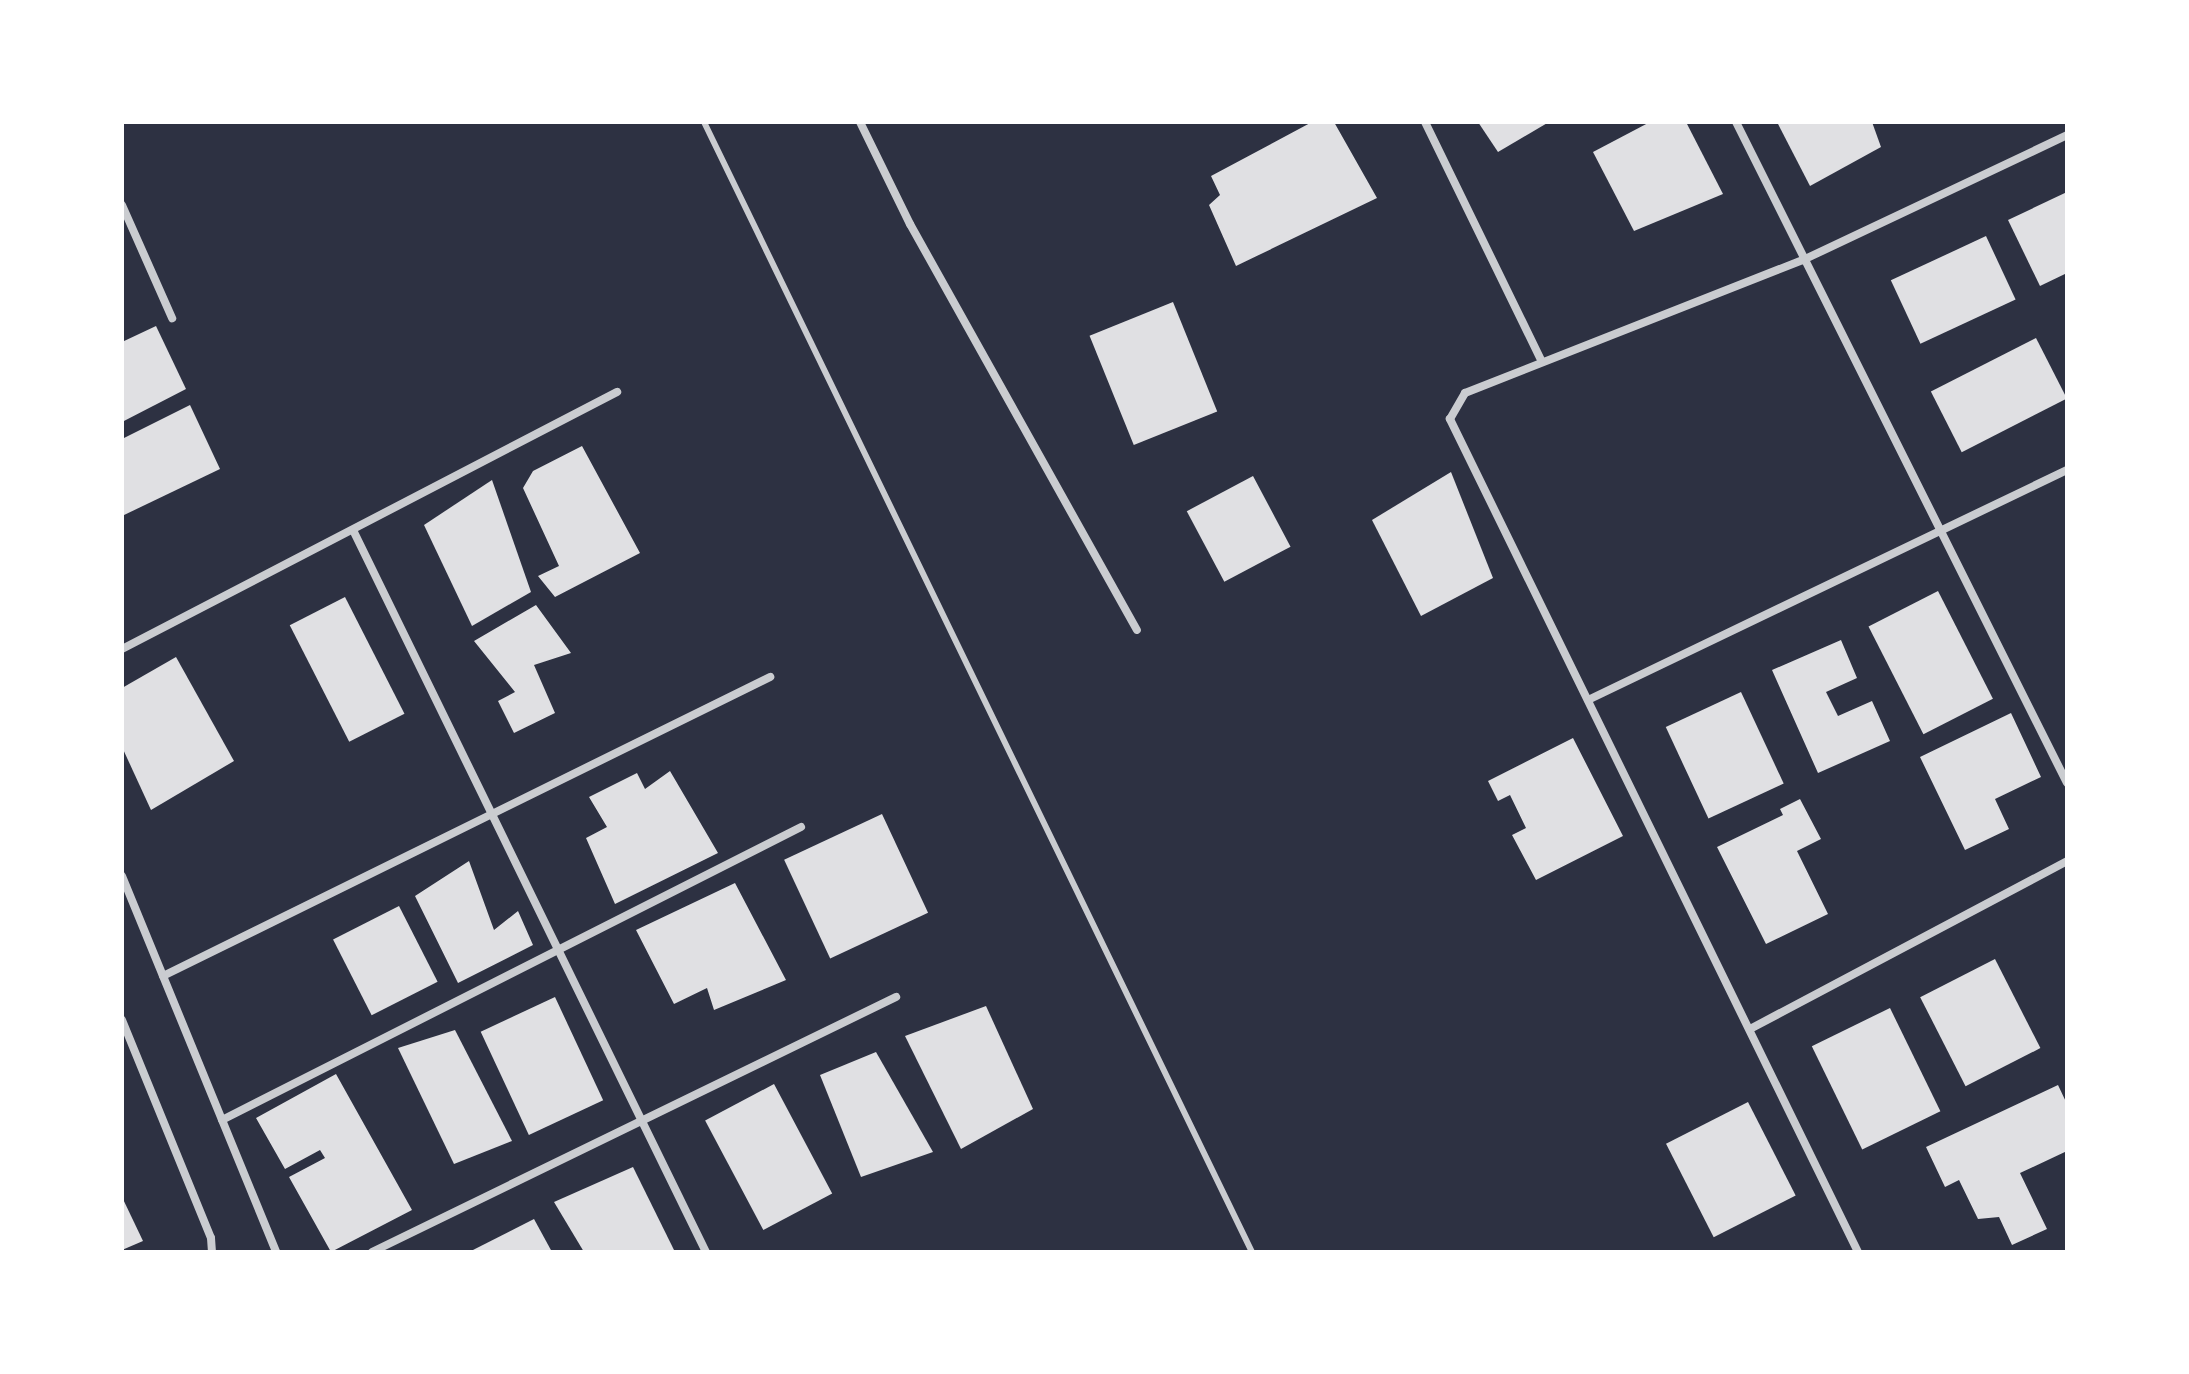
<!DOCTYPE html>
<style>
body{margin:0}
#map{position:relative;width:2189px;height:1374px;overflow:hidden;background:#2d3142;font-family:"Space Grotesk",sans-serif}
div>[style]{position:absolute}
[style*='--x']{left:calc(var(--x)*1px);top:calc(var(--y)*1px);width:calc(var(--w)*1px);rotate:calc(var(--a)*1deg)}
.building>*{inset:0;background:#e0e0e3;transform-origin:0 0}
.service>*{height:6px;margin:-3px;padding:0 3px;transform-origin:3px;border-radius:3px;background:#caccd0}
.minor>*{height:8px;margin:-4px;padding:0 4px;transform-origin:4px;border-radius:4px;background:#caccd0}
span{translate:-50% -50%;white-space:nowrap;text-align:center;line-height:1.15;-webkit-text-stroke:8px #fff;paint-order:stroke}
.frame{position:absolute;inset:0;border:124px solid #fff;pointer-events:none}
</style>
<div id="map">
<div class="building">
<div style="clip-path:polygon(1312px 122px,1334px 122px,1377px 198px,1236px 266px,1209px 205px,1220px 195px,1211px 176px)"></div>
<div style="clip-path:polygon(1478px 122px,1549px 122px,1498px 152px)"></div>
<div style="clip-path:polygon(1650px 122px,1686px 122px,1723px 194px,1634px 231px,1593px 152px)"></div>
<div style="clip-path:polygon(1777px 122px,1872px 122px,1881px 147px,1810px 186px)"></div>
<div style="clip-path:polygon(2067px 192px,2067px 273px,2040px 286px,2008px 220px)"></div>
<div style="left:1986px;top:236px;width:70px;height:105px;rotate:65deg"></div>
<div style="left:1173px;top:302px;width:118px;height:90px;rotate:68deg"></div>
<div style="clip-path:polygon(156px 326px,186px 389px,122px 422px,122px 342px)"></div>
<div style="left:2036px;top:338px;width:68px;height:118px;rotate:63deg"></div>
<div style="clip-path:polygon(190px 405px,220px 469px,122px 516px,122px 439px)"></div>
<div style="clip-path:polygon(582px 446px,640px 553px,555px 597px,538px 576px,559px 566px,523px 488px,533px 471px)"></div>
<div style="clip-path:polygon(1451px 472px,1493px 578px,1421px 616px,1372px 520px)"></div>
<div style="left:1253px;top:476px;width:80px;height:75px;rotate:62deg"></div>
<div style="clip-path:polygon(492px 480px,531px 592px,472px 626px,424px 525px)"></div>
<div style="left:1938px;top:591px;width:121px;height:78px;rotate:63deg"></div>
<div style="left:345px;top:597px;width:131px;height:62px;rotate:63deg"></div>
<div style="clip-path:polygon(536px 605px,571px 653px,534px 665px,555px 713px,514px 733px,498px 701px,515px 692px,474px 641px)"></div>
<div style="clip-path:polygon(1841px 640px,1857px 678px,1826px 692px,1838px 716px,1872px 701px,1890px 741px,1818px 773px,1772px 670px)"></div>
<div style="clip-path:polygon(176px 657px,234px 761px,151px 810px,122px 747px,122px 688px)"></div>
<div style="left:1741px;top:692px;width:101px;height:83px;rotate:65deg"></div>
<div style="clip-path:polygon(2011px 713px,2041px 777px,1995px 799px,2009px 829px,1965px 850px,1920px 757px)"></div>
<div style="clip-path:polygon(1573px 738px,1623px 836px,1536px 880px,1512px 835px,1526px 828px,1510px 795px,1498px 801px,1488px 781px)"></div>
<div style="clip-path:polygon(670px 771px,718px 853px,615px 904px,586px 838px,607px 827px,589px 797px,637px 773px,645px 789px)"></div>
<div style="clip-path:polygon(1800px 799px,1821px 839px,1797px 851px,1828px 914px,1766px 944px,1717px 847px,1783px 815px,1780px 809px)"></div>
<div style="left:882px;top:814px;width:109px;height:108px;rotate:65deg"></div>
<div style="clip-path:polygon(469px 861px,494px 930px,518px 911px,533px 945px,458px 983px,415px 896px)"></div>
<div style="clip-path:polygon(735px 883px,786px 980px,714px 1010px,707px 988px,674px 1004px,636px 930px)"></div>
<div style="left:399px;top:906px;width:85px;height:74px;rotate:63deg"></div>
<div style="left:1995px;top:959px;width:100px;height:84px;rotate:63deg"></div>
<div style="left:555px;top:997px;width:114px;height:82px;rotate:65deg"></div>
<div style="clip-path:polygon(986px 1006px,1033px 1109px,961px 1149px,905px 1036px)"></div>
<div style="left:1890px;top:1008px;width:115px;height:87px;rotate:64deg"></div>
<div style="clip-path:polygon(455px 1030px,512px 1141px,454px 1164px,398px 1048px)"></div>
<div style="clip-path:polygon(876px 1052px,933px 1152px,861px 1177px,820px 1075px)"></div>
<div style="clip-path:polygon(336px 1074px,412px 1210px,331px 1252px,289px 1177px,325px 1158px,320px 1150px,285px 1169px,256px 1118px)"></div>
<div style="left:774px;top:1084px;width:124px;height:78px;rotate:62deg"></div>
<div style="clip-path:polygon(2058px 1085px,2067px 1104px,2067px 1151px,2020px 1173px,2047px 1229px,2012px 1245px,1999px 1217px,1978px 1219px,1959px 1180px,1945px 1187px,1926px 1147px)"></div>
<div style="left:1748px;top:1102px;width:105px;height:92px;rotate:63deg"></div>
<div style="clip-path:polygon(633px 1167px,675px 1252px,584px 1252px,554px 1202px)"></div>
<div style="clip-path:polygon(122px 1197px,143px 1241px,122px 1250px)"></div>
<div style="clip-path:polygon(534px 1219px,552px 1252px,469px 1252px)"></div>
</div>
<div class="service">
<div style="--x:704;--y:122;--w:1256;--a:64.13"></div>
</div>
<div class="minor">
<div style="--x:860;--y:122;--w:114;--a:63.9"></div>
<div style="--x:910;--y:224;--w:465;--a:60.8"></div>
<div style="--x:1425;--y:122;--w:265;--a:64"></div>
<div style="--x:1736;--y:122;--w:739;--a:63.4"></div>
<div style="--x:122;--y:205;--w:124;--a:66.1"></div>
<div style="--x:353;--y:530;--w:804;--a:63.95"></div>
<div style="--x:122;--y:649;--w:558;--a:-27.44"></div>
<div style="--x:1588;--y:700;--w:531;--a:-25.65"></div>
<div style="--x:122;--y:876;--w:406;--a:67.7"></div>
<div style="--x:163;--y:976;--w:677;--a:-26.22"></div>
<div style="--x:122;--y:1020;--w:235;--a:67.8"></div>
<div style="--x:211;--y:1238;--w:14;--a:86"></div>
<div style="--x:1750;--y:1029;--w:359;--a:-27.9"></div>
<div style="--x:222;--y:1120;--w:649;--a:-26.84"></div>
<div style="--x:372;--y:1252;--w:583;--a:-25.95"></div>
<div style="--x:1858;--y:1252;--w:928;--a:-116.1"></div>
<div style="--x:1450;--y:419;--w:30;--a:-60"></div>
<div style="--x:1465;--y:393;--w:363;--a:-21.5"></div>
<div style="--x:1803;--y:260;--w:292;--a:-25.3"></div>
</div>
<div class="frame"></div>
</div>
